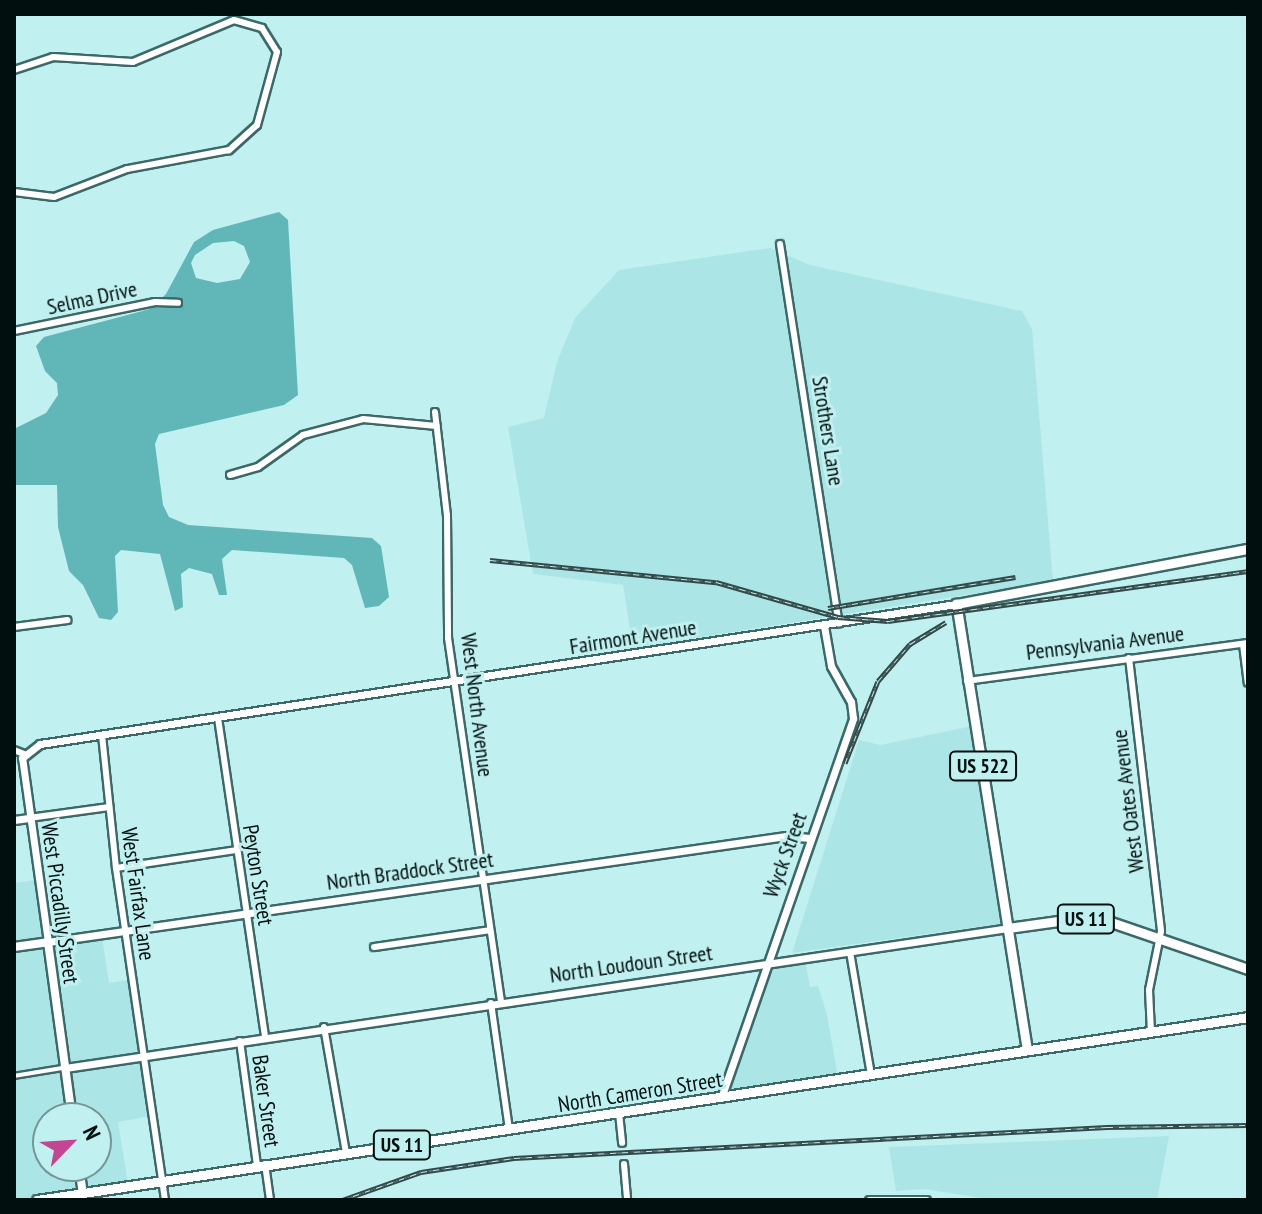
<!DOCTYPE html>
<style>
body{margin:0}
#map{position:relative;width:1262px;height:1214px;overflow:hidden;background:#c1f0f0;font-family:"PT Sans Narrow",sans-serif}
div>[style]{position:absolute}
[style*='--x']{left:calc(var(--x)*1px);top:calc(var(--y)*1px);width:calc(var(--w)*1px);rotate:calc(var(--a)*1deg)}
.built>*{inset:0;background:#ace5e6}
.forest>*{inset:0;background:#61b6b8}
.roads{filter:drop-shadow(2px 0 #3c6868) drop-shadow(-2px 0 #3c6868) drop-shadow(0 2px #3c6868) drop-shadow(0 -2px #3c6868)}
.pedestrian>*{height:4px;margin:-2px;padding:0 2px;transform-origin:2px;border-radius:2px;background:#fff}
.minor>*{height:6px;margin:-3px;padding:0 3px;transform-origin:3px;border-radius:3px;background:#fff}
.tertiary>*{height:7px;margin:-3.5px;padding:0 3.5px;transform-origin:3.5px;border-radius:3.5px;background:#fff}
.secondary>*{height:8px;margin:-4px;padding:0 4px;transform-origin:4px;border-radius:4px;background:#fff}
.primary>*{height:9px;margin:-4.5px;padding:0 4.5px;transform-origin:4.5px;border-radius:4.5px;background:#fff}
.rail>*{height:5px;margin-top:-2.5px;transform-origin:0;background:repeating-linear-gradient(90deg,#c1f0f0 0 6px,#334949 0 12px);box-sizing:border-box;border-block:2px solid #334949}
span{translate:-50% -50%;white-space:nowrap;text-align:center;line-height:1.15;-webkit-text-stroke:6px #c1f0f0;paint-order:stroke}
.shield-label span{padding:2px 6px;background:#c1f0f0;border:2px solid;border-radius:6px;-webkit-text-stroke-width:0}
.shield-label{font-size:20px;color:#010f0f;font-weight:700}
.street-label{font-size:22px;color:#010f0f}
.frame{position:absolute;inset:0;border:16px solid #010f0f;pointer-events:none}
.north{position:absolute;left:32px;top:1102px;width:80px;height:80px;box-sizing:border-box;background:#c1f0f0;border:2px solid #749696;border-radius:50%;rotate:65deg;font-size:22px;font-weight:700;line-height:32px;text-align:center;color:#010f0f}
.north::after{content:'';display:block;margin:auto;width:28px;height:36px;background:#c44591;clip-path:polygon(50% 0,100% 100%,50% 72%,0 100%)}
</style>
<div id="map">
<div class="built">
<div style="clip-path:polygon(770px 248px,810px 265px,1022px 311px,1032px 329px,1053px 581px,633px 648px,623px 585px,533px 574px,508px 427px,544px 418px,557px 362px,575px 318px,619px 270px)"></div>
<div style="clip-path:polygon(973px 726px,1004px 923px,792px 953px,859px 740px,880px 745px)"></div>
<div style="clip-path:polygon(evenodd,35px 880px,44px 945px,102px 937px,109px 983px,129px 980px,150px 1116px,118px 1122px,128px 1184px,14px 1200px,14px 883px,35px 880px,48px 1118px,96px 1118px,96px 1166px,48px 1166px,48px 1118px)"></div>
<div style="clip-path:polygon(805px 960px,810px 987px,818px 986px,827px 1015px,838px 1077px,732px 1092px,728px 1087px,774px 967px)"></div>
<div style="clip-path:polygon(1169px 1136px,1157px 1200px,995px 1200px,924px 1189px,896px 1191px,889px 1147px)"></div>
</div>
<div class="forest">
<div style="clip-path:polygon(evenodd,279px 212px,288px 220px,298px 395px,284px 405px,159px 434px,155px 444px,163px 505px,169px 517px,188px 525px,372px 538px,381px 546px,389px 597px,379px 606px,365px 608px,352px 565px,344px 558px,232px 550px,222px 559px,227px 595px,219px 595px,212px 574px,189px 568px,181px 574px,183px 607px,175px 611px,160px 554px,121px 550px,115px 556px,118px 612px,111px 620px,99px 618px,83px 585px,69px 571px,58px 527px,57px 485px,14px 485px,14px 429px,46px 413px,58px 395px,57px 383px,45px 371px,36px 346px,44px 337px,150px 309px,166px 294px,194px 242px,213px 230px,279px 212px,234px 241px,244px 246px,250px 262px,240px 279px,217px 283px,196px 278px,191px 263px,195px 255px,213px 243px,234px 241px)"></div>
</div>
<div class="roads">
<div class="pedestrian">
<div style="--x:14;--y:1076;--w:50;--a:-9.3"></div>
</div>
<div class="minor">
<div style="--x:14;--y:70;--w:41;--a:-18.4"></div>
<div style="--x:53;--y:57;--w:80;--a:3.6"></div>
<div style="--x:133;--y:62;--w:109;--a:-22.6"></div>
<div style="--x:234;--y:20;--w:29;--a:16"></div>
<div style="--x:262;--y:28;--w:28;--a:58"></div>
<div style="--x:277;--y:52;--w:76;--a:105.3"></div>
<div style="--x:257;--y:125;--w:38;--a:138"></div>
<div style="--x:229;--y:150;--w:104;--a:169.4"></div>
<div style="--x:127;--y:169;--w:78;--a:159"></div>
<div style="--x:54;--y:197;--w:40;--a:-172.9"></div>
<div style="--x:780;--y:244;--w:384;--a:81.2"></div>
<div style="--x:14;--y:331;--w:144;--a:-11.6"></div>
<div style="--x:155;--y:302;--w:23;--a:2"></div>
<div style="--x:435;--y:412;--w:104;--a:83.4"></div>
<div style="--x:447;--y:515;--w:123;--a:89.5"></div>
<div style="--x:448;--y:638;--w:367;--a:81.7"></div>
<div style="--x:230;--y:475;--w:29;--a:-16"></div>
<div style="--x:258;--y:467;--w:55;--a:-35.4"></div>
<div style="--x:303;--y:435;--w:62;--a:-14.9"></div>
<div style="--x:363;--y:419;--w:74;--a:5.4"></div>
<div style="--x:14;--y:627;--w:54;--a:-7.4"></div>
<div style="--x:1243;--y:644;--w:39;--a:83"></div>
<div style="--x:1129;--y:658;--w:275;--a:83.3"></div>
<div style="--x:1161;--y:931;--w:60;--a:101.5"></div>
<div style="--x:1149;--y:990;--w:42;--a:87.3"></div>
<div style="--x:967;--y:681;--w:284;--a:-7.7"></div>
<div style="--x:218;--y:718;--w:322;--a:81.6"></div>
<div style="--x:102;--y:735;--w:134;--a:84"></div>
<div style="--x:116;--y:868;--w:336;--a:81.6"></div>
<div style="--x:14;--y:750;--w:11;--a:22"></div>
<div style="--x:29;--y:818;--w:81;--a:-7.8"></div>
<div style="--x:116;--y:868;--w:121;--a:-8.5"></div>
<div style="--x:374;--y:947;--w:117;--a:-8.3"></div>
<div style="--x:850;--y:952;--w:125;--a:80.3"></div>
<div style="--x:491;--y:1003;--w:128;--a:81.9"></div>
<div style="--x:324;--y:1027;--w:128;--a:80.1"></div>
<div style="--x:240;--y:1041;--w:125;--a:82.2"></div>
<div style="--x:619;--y:1113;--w:30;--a:84"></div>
<div style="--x:265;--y:1164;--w:36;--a:82"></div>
<div style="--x:624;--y:1164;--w:36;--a:85"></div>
</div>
<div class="tertiary">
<div style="--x:14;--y:820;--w:15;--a:-8"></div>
<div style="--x:810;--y:838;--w:24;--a:-175"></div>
<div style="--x:786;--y:836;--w:746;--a:171.83"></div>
<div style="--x:48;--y:942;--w:186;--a:-98"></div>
<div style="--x:22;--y:758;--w:23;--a:-38"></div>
<div style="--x:40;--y:744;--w:927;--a:-8.69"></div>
<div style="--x:65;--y:1068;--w:953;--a:-8.44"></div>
<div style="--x:721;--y:1098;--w:402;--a:-70.8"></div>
<div style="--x:853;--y:718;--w:16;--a:-97"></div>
<div style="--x:851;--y:702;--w:41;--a:-119.1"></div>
<div style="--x:831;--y:666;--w:41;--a:-99.9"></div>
<div style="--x:869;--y:1200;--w:57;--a:0"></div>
</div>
<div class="secondary">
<div style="--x:14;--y:947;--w:34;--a:-8"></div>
<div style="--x:48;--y:942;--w:178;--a:82.2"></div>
<div style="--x:79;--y:1166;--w:27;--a:82"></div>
</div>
<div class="primary">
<div style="--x:1008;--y:928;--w:65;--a:-8"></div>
<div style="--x:1072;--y:919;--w:36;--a:3"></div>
<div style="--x:1108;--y:921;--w:148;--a:18.9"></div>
<div style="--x:1027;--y:1050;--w:452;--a:-99"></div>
<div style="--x:956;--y:604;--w:297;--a:-10.7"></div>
<div style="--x:37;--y:1200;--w:1225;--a:-8.59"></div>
</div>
</div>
<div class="rail">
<div style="--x:490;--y:560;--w:227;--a:5.6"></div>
<div style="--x:716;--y:582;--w:127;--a:16"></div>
<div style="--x:838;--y:617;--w:50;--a:4.6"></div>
<div style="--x:888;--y:621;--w:363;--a:-7.9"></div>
<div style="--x:828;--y:608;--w:190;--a:-9.4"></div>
<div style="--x:845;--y:763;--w:88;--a:-68.1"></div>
<div style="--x:878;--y:681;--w:49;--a:-49.1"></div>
<div style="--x:910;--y:644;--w:42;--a:-31.4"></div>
<div style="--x:342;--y:1200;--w:84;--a:-19.5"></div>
<div style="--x:421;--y:1172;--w:94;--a:-8.6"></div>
<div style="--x:514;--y:1158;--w:594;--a:-2.99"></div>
<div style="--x:1107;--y:1127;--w:141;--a:-0.8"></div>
</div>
<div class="shield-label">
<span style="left:983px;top:766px">US 522</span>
<span style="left:1086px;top:919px">US 11</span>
<span style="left:402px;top:1145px">US 11</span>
</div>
<div class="street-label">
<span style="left:92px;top:298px;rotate:-12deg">Selma Drive</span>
<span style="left:828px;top:431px;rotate:81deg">Strothers Lane</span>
<span style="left:633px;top:637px;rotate:-9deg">Fairmont Avenue</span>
<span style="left:1105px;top:643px;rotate:-7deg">Pennsylvania Avenue</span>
<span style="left:477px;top:705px;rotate:83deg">West North Avenue</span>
<span style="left:1128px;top:801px;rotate:-97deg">West Oates Avenue</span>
<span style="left:785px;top:855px;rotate:-70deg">Wyck Street</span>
<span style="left:410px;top:871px;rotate:-8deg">North Braddock Street</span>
<span style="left:258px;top:875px;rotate:81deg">Peyton Street</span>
<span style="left:138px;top:894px;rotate:82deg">West Fairfax Lane</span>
<span style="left:60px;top:903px;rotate:82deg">West Piccadilly Street</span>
<span style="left:631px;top:964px;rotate:-8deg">North Loudoun Street</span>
<span style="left:640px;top:1092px;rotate:-9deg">North Cameron Street</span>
<span style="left:266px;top:1101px;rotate:82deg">Baker Street</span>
</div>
<div class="frame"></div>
<div class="north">N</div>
</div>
